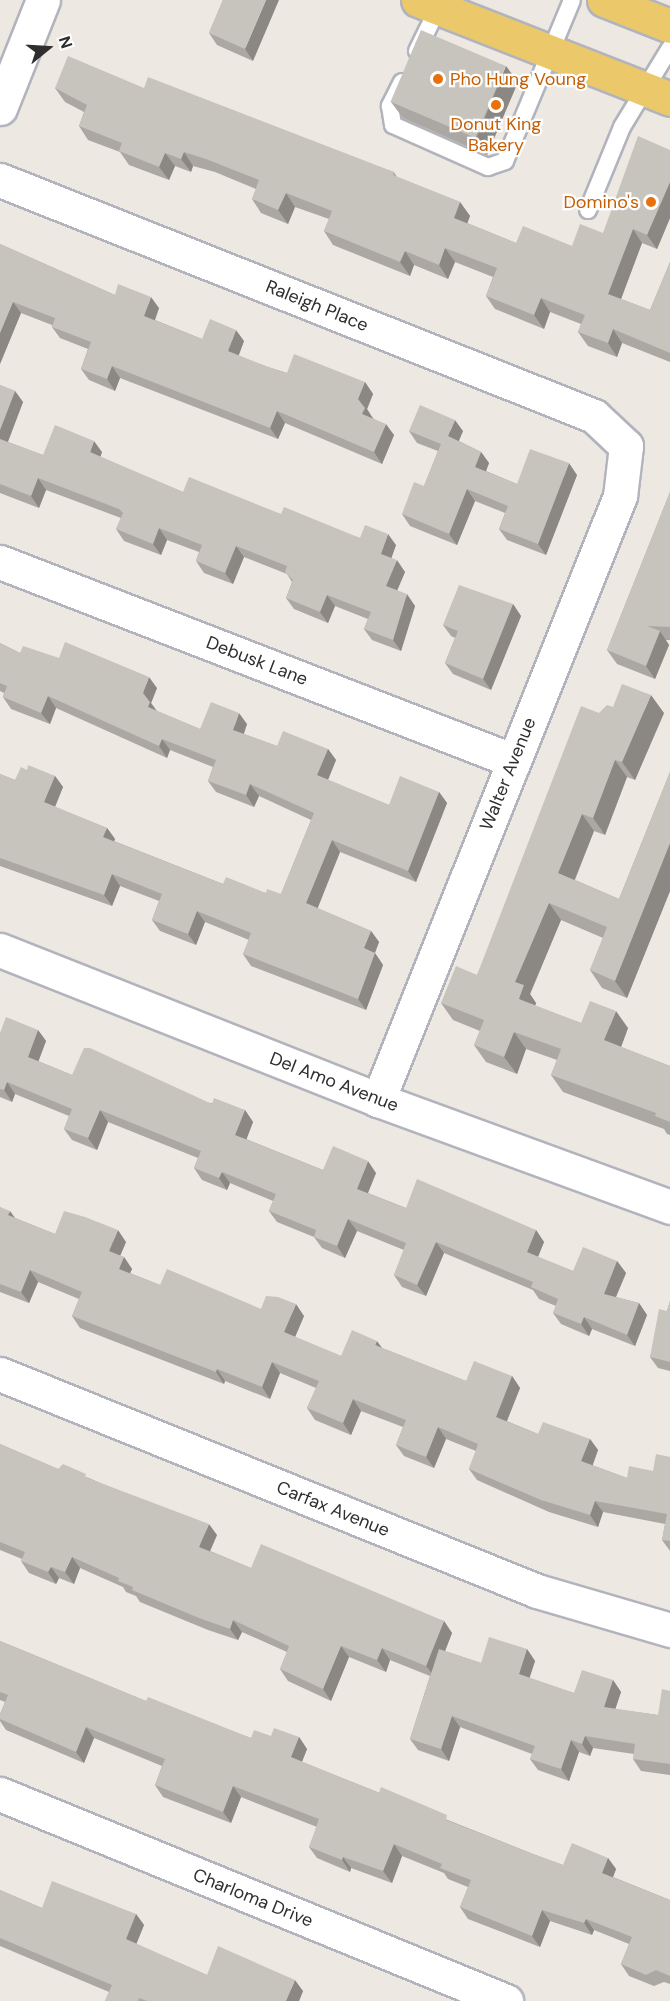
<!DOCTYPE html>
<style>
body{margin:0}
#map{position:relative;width:670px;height:2001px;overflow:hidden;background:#eee8e2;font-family:"DM Sans",sans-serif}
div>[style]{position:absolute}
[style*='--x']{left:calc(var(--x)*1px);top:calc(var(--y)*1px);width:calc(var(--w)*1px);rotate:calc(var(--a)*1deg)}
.roads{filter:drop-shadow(2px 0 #b2b4bd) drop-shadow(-2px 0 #b2b4bd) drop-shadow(0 2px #b2b4bd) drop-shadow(0 -2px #b2b4bd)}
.service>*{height:16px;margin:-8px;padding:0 8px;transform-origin:8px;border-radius:8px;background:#fff}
.minor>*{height:33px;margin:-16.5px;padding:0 16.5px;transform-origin:16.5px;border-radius:16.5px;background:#fff}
.tertiary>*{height:33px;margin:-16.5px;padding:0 16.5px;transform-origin:16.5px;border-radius:16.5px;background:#fff}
.primary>*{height:33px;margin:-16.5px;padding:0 16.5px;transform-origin:16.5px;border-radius:16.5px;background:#ebc96a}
.wall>*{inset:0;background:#aba8a3}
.shaded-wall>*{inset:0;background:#8b8884}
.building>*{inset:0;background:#c7c3bd;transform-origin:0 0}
.dots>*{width:16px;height:16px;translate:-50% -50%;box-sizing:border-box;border:3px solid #fff;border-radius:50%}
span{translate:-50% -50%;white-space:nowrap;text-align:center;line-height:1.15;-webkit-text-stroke:4.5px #fff;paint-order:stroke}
.food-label{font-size:18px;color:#c56008}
.left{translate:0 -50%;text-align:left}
.right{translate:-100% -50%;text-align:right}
.street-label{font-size:18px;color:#2e2e2e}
.north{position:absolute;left:18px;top:18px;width:60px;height:60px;-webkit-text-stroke:4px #fff;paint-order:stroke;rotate:72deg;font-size:16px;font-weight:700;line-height:24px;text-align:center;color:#2e2e2e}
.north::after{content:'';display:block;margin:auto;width:21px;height:27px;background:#2e2e2e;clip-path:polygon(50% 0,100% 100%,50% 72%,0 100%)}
</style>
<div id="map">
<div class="roads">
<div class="service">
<div style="--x:417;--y:51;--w:52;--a:-63.9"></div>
<div style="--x:402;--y:82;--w:27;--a:117"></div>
<div style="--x:390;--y:106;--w:19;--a:81"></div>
<div style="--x:393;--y:125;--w:104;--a:23.9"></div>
<div style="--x:488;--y:167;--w:18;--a:-19"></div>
<div style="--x:505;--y:161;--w:174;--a:-67.4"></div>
<div style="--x:588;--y:210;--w:90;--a:-67.7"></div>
<div style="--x:622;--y:127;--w:92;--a:-58.7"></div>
</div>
<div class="minor">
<div style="--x:0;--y:180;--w:639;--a:21.67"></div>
<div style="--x:594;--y:416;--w:44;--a:43.2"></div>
<div style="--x:626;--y:446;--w:50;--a:96.8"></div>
<div style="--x:620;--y:496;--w:651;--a:111.83"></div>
<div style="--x:0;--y:562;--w:551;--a:21.16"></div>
<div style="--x:0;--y:950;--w:407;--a:21.6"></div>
<div style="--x:378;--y:1100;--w:311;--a:20.1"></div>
<div style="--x:0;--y:1374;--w:579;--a:22"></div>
<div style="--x:537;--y:1591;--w:139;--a:16.3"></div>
<div style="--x:0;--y:1794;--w:547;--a:22.25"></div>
</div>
<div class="tertiary">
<div style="--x:0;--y:108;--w:116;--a:-68.3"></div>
</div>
<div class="primary">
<div style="--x:418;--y:0;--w:271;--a:21.4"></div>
<div style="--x:604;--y:0;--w:71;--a:21.5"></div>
</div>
</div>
<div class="wall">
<div style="clip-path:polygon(223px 0,253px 61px,217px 45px,209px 33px)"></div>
<div style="clip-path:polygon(518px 82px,487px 155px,403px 118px,391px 102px)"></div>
<div style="clip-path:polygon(55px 88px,144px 88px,394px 172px,397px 177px,460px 202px,470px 216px,467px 223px,516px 243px,572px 246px,603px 233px,670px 150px,670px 218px,657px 249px,642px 243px,621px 299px,650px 310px,670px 262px,670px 362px,622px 343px,617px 357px,588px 346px,578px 332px,581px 324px,550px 312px,544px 329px,495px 309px,486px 296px,493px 277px,455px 262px,448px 279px,414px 265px,410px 276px,333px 245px,324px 231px,329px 219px,295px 207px,288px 224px,261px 213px,252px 199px,256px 189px,215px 172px,193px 166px,191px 172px,175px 166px,169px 180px,129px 165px,120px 152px,88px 140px,79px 126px,84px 112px,65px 102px)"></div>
<div style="clip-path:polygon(0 244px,115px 295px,159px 308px,155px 320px,202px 339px,244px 341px,238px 356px,268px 367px,287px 373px,365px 382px,373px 394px,367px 409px,373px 418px,394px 435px,382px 464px,285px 423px,278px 439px,120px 378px,115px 391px,89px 380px,81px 369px,88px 349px,60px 338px,52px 327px,52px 325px,21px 313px,0 364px)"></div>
<div style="clip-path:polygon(0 385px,15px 391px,23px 402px,8px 442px,43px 455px,102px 452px,100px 457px,183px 492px,281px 514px,360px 538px,396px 545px,391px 558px,405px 572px,397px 590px,415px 606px,401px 651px,372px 640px,364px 629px,368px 619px,335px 606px,328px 623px,294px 609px,286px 598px,292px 582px,287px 574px,244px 557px,233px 584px,204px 573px,196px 561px,199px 552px,167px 540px,161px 555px,124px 541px,116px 529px,121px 518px,46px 490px,39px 508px,0 493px)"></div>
<div style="clip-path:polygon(409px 431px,463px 431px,459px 441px,481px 452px,489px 463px,486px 471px,517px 484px,577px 475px,546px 555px,507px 540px,499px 529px,505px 513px,475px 501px,457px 545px,410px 526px,402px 514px,424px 486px,438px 451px,417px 443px)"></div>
<div style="clip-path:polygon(670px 492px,670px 640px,666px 640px,669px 645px,655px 679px,617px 664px,607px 650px)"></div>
<div style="clip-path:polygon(513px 604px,521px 616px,491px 690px,453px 674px,445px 663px,455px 638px,451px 636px,443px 625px)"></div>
<div style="clip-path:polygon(0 643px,20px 653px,59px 658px,157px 688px,151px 703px,157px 711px,200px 729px,247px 724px,244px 734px,277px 746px,328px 749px,336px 760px,328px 780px,389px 805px,439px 792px,447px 803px,416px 882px,340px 852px,317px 908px,371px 931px,379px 942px,375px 953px,383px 965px,366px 1010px,251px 966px,243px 954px,249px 940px,205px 922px,196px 945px,160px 931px,152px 920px,159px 901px,120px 886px,112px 906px,0 866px,0 774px,15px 780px,27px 770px,55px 776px,63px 787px,55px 807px,107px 828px,115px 839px,114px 841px,223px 884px,266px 893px,281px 894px,311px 820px,259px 796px,254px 807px,216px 792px,208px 781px,213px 767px,170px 750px,167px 758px,56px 708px,50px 724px,11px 709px,3px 697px,4px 693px,0 691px)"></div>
<div style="clip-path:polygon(613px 707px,664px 713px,635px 780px,627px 777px,605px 835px,594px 831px,575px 880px,619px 899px,670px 772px,670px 891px,627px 998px,602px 988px,590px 970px,603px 938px,561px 920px,530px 994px,536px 1003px,535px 1006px,581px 1023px,628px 1028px,621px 1047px,670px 1066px,670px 1135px,667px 1134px,664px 1129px,563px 1092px,551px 1075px,557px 1060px,526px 1049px,517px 1074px,486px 1062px,474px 1045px,480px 1031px,453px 1020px,441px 1003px,477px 975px,599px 713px)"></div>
<div style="clip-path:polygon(38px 1030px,46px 1041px,38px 1061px,72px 1075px,245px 1110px,253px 1122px,246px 1139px,323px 1170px,376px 1173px,368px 1193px,406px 1208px,536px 1230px,544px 1242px,538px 1257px,573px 1271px,617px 1261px,626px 1273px,616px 1297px,639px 1303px,647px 1315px,635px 1346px,592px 1329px,589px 1336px,561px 1324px,553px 1313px,556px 1306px,539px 1299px,533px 1290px,444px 1253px,426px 1296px,402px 1287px,394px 1275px,404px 1250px,357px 1231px,345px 1258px,322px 1248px,314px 1237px,277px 1222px,269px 1211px,273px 1201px,230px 1183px,227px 1190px,202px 1180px,194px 1168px,198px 1158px,108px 1122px,97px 1150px,72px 1140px,64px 1129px,69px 1116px,15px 1094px,12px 1102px,0 1097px,0 1033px)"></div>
<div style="clip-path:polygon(0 1207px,15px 1218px,55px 1234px,126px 1242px,120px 1256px,124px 1257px,132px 1269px,130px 1273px,160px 1285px,261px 1309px,304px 1316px,295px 1337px,341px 1356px,382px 1348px,466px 1381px,512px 1376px,520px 1388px,507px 1421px,538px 1434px,590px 1439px,598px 1450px,592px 1465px,627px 1478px,653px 1471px,670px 1457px,670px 1551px,662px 1540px,665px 1524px,603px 1512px,598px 1527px,549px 1512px,477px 1480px,469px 1469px,476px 1451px,446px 1439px,434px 1468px,404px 1456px,396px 1445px,403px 1427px,361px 1411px,351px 1435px,315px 1420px,307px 1408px,316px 1388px,280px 1373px,270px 1399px,225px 1381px,224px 1384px,80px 1328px,72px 1316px,79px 1299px,38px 1282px,29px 1303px,0 1292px)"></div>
<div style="clip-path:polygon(670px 1301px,670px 1371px,658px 1368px,650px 1357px,667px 1311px)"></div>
<div style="clip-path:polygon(0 1444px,58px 1469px,89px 1478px,217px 1535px,210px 1551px,251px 1568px,444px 1621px,452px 1633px,445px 1651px,481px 1663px,527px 1649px,535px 1661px,529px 1678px,574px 1693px,613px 1680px,621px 1692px,615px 1709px,658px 1715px,670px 1691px,670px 1775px,641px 1771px,633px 1759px,634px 1754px,593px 1748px,590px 1756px,579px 1752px,569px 1781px,538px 1770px,530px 1759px,532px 1754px,460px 1727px,449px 1761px,418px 1750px,410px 1739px,430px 1676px,390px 1660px,386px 1672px,349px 1657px,331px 1701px,288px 1681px,280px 1669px,287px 1652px,242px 1632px,238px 1640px,208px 1630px,140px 1602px,136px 1596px,126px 1592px,123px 1587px,80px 1568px,74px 1584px,59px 1578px,56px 1584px,29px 1573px,21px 1561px,22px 1559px,0 1550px)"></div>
<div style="clip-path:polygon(0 1641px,146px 1701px,251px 1738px,271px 1736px,299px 1737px,307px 1749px,302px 1762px,533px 1854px,563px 1865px,608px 1858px,616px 1869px,613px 1877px,670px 1900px,670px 1984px,664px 1982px,654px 1986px,629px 1976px,621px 1964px,629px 1944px,594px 1930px,592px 1935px,550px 1921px,540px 1947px,468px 1919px,460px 1907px,468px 1887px,448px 1879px,444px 1873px,402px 1856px,392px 1883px,351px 1868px,350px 1872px,317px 1858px,309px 1847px,317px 1827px,241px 1797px,231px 1823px,163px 1797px,155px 1785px,162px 1766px,94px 1738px,84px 1763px,6px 1730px,0 1721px,0 1714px,5px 1702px,0 1700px)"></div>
<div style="clip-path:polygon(0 1890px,42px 1908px,136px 1914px,144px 1925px,136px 1944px,207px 1975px,303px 1991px,299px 2001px,105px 2001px,109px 1992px,0 1946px)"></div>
</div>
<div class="shaded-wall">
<div style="clip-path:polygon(266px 0,279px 0,253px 61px,245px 49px)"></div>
<div style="clip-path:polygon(506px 66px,518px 82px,487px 155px,476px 139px)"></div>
<div style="clip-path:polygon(184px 152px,193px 166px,191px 172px,181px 159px)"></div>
<div style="clip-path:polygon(165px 153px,175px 166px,169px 180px,159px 167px)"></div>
<div style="clip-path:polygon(670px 182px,670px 218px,657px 249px,647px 235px)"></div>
<div style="clip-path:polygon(286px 193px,295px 207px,288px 224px,278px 210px)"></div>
<div style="clip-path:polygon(460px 202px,470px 216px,464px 232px,454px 218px)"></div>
<div style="clip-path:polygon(633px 229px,642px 243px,618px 307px,608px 294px)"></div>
<div style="clip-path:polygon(445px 248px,455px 262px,448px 279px,439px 265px)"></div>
<div style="clip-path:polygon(405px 251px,414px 265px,410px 276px,400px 262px)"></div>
<div style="clip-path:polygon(151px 297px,159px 308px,152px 328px,144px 316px)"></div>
<div style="clip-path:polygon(541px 298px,550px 312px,544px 329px,534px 315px)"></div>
<div style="clip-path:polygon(13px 302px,21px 313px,0 364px,0 333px)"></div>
<div style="clip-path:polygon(613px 329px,622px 343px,617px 357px,608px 343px)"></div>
<div style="clip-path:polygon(236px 330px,244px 341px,236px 363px,228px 351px)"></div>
<div style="clip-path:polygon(112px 366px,120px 378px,115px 391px,107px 379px)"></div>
<div style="clip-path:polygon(365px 382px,373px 394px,367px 409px,373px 419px,362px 414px,358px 399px)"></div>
<div style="clip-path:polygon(15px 391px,23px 402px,5px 449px,0 442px,0 430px)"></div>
<div style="clip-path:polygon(277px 411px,285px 423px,278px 439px,270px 428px)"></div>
<div style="clip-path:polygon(455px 420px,463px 431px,456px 447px,448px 436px)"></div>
<div style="clip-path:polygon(386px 424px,394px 435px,382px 464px,374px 452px)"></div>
<div style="clip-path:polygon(94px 441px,102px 452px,98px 464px,90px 452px)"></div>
<div style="clip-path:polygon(481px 452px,489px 463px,483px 479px,475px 467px)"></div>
<div style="clip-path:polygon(569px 463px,577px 475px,546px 555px,538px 544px)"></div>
<div style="clip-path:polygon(38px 478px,46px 490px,39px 508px,31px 496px)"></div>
<div style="clip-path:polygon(467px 489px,475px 501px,457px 545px,449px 534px)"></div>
<div style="clip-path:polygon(159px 528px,167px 540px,161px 555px,153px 544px)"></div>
<div style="clip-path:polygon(388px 534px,396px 545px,389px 565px,381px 554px)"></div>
<div style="clip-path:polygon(236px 546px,244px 557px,233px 584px,225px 573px)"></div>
<div style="clip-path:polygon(397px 560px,405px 572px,394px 598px,386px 586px)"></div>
<div style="clip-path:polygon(407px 594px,415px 606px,401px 651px,393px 640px)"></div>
<div style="clip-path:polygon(327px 595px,335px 606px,328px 623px,320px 612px)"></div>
<div style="clip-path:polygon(513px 604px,521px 616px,491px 690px,483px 679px)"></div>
<div style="clip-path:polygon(660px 631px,669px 645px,655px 679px,646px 666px)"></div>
<div style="clip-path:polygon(149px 677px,157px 688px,151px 703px,158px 713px,148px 707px,143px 693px)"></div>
<div style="clip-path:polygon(651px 695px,664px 713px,635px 780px,622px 762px)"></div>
<div style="clip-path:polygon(48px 696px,56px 708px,50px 724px,41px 713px)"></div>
<div style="clip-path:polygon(239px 713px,247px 724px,241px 741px,233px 730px)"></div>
<div style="clip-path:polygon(162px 739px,170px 750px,167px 758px,159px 746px)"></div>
<div style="clip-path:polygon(328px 749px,336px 760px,325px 787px,317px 775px)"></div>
<div style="clip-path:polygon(615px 760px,627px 777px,605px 835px,593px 818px)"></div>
<div style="clip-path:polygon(55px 776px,63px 787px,52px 814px,44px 802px)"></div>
<div style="clip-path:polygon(250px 784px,259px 796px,254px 807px,246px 795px)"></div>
<div style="clip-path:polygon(439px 792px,447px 803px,416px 882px,408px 871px)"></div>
<div style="clip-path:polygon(582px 814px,594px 831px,570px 891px,558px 873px)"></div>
<div style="clip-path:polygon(107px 828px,115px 839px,111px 849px,103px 837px)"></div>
<div style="clip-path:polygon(332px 840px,340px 852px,315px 915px,306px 903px)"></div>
<div style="clip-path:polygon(670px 843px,670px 891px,627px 998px,615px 981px)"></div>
<div style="clip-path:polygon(112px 874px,120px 886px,112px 906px,104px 895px)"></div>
<div style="clip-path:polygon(549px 903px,561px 920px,530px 994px,536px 1003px,531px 1017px,519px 999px,515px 982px)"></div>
<div style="clip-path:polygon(197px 911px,205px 922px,196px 945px,188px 934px)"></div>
<div style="clip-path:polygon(371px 931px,379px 942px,372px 960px,364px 948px)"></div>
<div style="clip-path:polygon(375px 953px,383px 965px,366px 1010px,358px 999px)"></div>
<div style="clip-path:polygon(616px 1011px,628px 1028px,617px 1058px,604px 1040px)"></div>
<div style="clip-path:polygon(38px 1030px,46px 1041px,36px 1068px,28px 1057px)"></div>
<div style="clip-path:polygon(514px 1032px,526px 1049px,517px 1074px,504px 1057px)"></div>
<div style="clip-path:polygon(7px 1082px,15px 1094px,12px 1102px,4px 1090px)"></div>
<div style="clip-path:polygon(100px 1110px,108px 1122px,97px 1150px,88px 1138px)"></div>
<div style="clip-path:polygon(245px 1110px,253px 1122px,244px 1146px,235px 1135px)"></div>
<div style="clip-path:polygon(368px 1161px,376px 1173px,365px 1200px,357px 1189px)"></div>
<div style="clip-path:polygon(222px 1172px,230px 1183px,227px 1190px,219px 1178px)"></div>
<div style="clip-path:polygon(10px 1211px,18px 1222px,8px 1215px)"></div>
<div style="clip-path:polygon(348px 1219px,357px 1231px,345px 1258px,337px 1246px)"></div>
<div style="clip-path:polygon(118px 1230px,126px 1242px,117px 1263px,109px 1251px)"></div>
<div style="clip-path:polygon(536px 1230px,544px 1242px,535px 1264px,527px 1252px)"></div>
<div style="clip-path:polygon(436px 1242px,444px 1253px,426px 1296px,417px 1285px)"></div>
<div style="clip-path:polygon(124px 1257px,132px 1269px,127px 1280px,119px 1269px)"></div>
<div style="clip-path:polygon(617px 1261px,626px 1273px,612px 1306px,604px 1294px)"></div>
<div style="clip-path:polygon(30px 1270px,38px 1282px,29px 1303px,21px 1292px)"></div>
<div style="clip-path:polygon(639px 1303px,647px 1315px,635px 1346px,627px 1335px)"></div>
<div style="clip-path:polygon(296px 1304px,304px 1316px,292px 1344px,284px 1332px)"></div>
<div style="clip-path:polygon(584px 1317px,592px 1329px,589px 1336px,581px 1324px)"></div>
<div style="clip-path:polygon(377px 1341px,385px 1352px,375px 1345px)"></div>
<div style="clip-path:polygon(272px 1362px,280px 1373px,270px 1399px,262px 1387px)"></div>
<div style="clip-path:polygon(217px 1369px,225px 1381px,224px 1384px,216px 1372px)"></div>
<div style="clip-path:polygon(512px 1376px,520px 1388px,504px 1428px,496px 1417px)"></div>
<div style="clip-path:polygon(353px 1399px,361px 1411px,351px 1435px,343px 1423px)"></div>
<div style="clip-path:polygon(438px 1427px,446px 1439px,434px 1468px,426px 1457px)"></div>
<div style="clip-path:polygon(590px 1439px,598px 1450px,590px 1473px,581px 1461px)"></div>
<div style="clip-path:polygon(595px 1501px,603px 1512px,598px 1527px,590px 1515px)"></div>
<div style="clip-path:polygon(209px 1524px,217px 1535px,207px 1558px,199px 1547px)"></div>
<div style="clip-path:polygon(72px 1557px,80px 1568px,74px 1584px,65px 1572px)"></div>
<div style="clip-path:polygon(51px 1567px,59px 1578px,56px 1584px,48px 1572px)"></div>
<div style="clip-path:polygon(233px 1620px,242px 1632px,238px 1640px,230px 1629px)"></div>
<div style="clip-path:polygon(444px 1621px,452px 1633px,435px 1677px,426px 1666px)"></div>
<div style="clip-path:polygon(341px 1646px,349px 1657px,331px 1701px,323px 1689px)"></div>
<div style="clip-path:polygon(382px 1648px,390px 1660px,386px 1672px,377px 1660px)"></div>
<div style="clip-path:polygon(527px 1649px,535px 1661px,527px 1686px,519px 1674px)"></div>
<div style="clip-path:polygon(613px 1680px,621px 1692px,612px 1719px,604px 1707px)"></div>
<div style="clip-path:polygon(452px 1716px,460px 1727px,449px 1761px,441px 1749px)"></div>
<div style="clip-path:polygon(86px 1727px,94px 1738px,84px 1763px,76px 1752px)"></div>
<div style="clip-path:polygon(585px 1736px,593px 1748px,590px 1756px,582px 1744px)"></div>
<div style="clip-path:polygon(299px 1737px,307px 1749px,299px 1769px,291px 1757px)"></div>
<div style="clip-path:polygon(571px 1740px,579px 1752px,569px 1781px,561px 1769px)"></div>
<div style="clip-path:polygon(233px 1786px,241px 1797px,231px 1823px,223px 1812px)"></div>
<div style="clip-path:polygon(394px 1844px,402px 1856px,392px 1883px,383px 1871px)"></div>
<div style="clip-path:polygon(343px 1857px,351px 1868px,350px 1872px,342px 1860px)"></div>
<div style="clip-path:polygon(608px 1858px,616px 1869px,610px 1885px,602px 1873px)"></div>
<div style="clip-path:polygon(542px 1910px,550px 1921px,540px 1947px,532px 1936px)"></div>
<div style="clip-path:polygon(136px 1914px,144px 1925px,134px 1950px,126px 1939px)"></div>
<div style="clip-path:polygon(586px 1919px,594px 1930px,592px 1935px,584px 1923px)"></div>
<div style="clip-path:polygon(295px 1980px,303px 1991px,299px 2001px,286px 2001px)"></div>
</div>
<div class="building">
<div style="clip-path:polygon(223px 0,266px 0,245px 49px,209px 33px)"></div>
<div style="left:421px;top:30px;width:92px;height:78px;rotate:23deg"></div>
<div style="clip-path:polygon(68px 56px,144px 88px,148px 77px,394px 172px,393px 175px,460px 202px,454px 218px,516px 243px,523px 226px,572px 246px,580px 224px,603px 233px,638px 136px,670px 150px,670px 182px,647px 235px,633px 229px,608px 294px,650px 310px,670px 262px,670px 353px,613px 329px,608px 343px,578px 332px,585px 315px,541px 298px,534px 315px,486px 296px,497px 268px,445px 248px,439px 265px,405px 251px,400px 262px,324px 231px,332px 211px,286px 193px,278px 210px,252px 199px,259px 180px,206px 159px,184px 152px,181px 159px,165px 153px,159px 167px,119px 151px,122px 143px,79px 126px,87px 105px,55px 88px)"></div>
<div style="clip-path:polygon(0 244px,115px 295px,118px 284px,151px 297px,144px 316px,202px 339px,210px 319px,236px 330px,228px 351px,268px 367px,287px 373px,294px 354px,365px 382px,358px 399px,365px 408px,362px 414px,386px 424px,374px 452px,277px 411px,270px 428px,112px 366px,107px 379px,81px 369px,91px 342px,52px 327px,55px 318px,13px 302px,0 333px)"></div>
<div style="clip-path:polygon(0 385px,15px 391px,0 430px)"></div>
<div style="clip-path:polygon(420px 405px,455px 420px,448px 436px,481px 452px,475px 467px,517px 484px,530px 449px,569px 463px,538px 544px,499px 529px,508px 506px,467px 489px,449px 534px,402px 514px,414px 482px,424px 486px,441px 444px,409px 431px)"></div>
<div style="clip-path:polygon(55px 425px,94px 441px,90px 452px,183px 492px,189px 477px,281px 514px,284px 507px,360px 538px,365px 525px,388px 534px,381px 554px,397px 560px,386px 586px,407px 594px,393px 640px,364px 629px,371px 612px,327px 595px,320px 612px,286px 598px,293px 580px,285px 572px,287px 566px,236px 546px,225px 573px,196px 561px,202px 545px,159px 528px,153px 544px,116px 529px,123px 513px,119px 509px,38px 478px,31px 496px,0 484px,0 439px,43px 455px)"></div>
<div style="clip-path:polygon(670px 492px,670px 627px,647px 626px,660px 631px,646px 666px,607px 650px)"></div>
<div style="clip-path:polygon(459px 585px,513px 604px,483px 679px,445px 663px,458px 631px,443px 625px)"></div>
<div style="clip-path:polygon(65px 642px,149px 677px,143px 693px,150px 702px,148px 707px,200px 729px,211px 702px,239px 713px,233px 730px,277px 746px,283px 731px,328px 749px,317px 775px,389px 805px,400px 776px,439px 792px,408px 871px,332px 840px,306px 903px,371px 931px,364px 948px,375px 953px,358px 999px,243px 954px,251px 933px,197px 911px,188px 934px,152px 920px,162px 894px,112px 874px,104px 895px,0 858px,0 774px,15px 780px,21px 767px,27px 770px,28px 765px,55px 776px,44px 802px,107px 828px,103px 837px,223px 884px,226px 877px,266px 893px,267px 889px,281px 894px,314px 813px,250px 784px,246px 795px,208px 781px,216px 760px,162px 739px,159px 746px,48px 696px,41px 713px,3px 697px,7px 686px,0 683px,0 643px,20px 653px,23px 646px,59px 658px)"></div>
<div style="clip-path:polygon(622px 684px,651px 695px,622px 762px,615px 760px,593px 818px,582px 814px,558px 873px,619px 899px,670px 772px,670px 843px,615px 981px,590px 970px,607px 927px,549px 903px,515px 982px,524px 985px,519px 999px,581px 1023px,590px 1001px,616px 1011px,604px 1040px,670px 1066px,670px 1122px,655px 1116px,656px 1113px,551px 1075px,561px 1049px,514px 1032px,504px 1057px,474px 1045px,484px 1020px,441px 1003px,456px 966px,477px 975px,581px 706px,599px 713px,607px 705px,613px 707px)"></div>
<div style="clip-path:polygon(6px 1017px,38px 1030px,28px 1057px,72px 1075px,84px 1048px,90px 1048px,212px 1104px,214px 1098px,245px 1110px,235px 1135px,278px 1152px,323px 1170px,333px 1146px,368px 1161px,357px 1189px,406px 1208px,417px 1179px,536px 1230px,527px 1252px,573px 1271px,583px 1247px,617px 1261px,604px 1294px,639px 1303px,627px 1335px,584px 1317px,581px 1324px,553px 1313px,558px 1299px,531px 1287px,533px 1282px,436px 1242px,417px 1285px,394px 1275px,406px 1243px,348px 1219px,337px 1246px,314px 1237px,316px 1230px,269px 1211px,276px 1194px,222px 1172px,219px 1178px,194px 1168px,201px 1151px,100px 1110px,88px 1138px,64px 1129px,72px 1109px,7px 1082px,4px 1090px,0 1089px,0 1033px)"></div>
<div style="clip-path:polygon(0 1207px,10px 1211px,8px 1215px,55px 1234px,64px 1211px,85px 1217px,118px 1230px,109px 1251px,124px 1257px,119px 1269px,160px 1285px,167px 1269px,261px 1309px,266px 1296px,278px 1297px,296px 1304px,284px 1332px,341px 1356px,352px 1330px,377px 1341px,375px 1345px,466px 1381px,474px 1361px,512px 1376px,496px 1417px,538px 1434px,543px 1422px,590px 1439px,581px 1461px,627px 1478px,629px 1466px,653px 1471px,656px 1454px,670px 1457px,670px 1541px,662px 1540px,667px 1514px,595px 1501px,590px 1515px,541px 1500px,469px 1469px,478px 1444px,438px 1427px,426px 1457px,396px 1445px,406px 1420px,353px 1399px,343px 1423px,307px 1408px,319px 1381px,272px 1362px,262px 1387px,217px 1369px,216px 1372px,72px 1316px,82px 1292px,30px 1270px,21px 1292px,0 1284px)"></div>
<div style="clip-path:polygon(670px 1301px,670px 1362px,650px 1357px,659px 1309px,667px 1311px)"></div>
<div style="clip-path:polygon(0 1444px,58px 1469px,63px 1464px,86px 1474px,85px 1477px,209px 1524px,199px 1547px,251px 1568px,261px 1544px,444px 1621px,426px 1666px,382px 1648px,377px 1660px,341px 1646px,323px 1689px,280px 1669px,289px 1646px,233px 1620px,230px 1629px,199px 1618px,132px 1590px,133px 1587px,118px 1581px,119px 1578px,72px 1557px,65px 1572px,51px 1567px,48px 1572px,21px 1561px,25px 1552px,0 1542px)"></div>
<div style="clip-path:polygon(489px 1637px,527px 1649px,519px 1674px,574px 1693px,582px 1670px,613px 1680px,604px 1707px,658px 1715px,662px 1689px,670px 1691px,670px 1764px,633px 1759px,635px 1744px,585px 1736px,582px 1744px,571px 1740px,561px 1769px,530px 1759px,535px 1746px,452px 1716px,441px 1749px,410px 1739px,439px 1649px,481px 1663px)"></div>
<div style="clip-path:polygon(0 1641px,146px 1701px,148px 1697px,251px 1738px,254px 1730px,271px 1736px,274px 1728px,299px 1737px,291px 1757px,379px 1793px,381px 1787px,447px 1815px,446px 1820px,533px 1854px,563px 1865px,572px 1843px,608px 1858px,602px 1873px,670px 1900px,670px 1976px,656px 1970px,646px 1975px,621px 1964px,632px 1937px,586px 1919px,584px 1923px,542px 1910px,532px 1936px,460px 1907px,471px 1880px,440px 1868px,442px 1864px,394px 1844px,383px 1871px,343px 1857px,342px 1860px,309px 1847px,319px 1819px,233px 1786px,223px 1812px,155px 1785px,165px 1759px,86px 1727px,76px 1752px,0 1719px,0 1714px,8px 1695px,0 1692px)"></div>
<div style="clip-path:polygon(52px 1881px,136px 1914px,126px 1939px,207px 1975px,218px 1946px,295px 1980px,286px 2001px,147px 2001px,139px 1998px,138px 2001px,105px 2001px,112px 1985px,0 1938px,0 1890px,42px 1908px)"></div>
</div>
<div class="dots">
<div style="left:438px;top:79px;background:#e8710a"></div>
<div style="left:496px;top:105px;background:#e8710a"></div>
<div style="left:651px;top:202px;background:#e8710a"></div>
</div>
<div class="food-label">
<span class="left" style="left:450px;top:79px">Pho Hung Voung</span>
<span style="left:496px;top:135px">Donut King<br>Bakery</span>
<span class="right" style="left:639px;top:202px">Domino's</span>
</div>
<div class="street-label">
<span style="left:317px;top:306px;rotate:22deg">Raleigh Place</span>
<span style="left:257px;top:661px;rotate:21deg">Debusk Lane</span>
<span style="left:508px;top:774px;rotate:-68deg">Walter Avenue</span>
<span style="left:334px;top:1082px;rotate:21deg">Del Amo Avenue</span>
<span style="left:333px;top:1509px;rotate:22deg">Carfax Avenue</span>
<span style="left:253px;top:1898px;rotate:22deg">Charloma Drive</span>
</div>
<div class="north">N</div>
</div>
